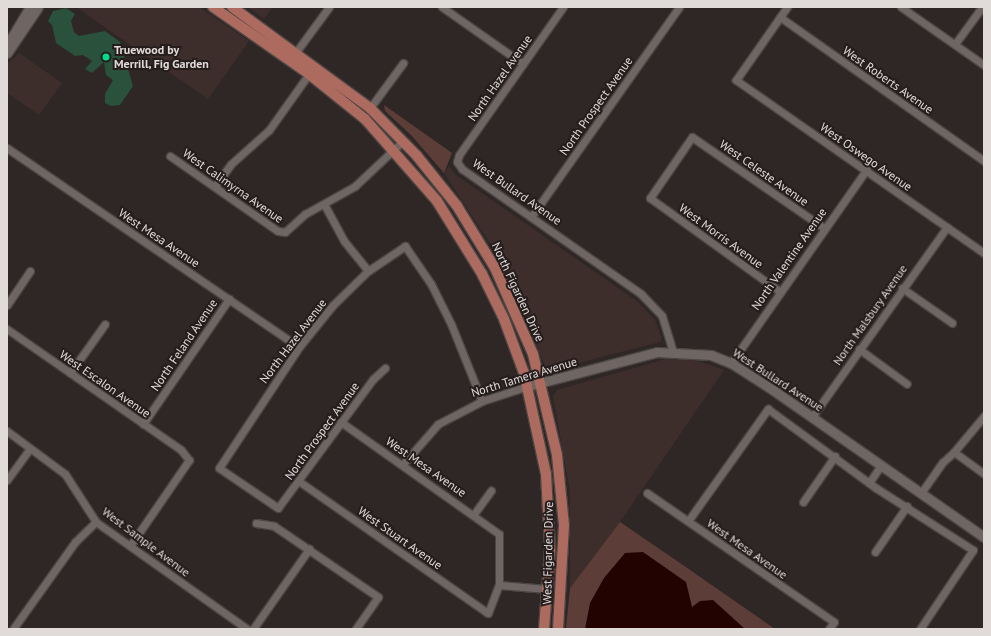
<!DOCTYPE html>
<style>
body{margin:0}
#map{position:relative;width:991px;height:636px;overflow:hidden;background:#2f2725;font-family:"PT Sans",sans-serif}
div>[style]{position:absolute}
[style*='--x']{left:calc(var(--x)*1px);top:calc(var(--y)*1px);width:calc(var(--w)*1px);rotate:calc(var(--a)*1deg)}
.built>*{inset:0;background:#3d2e2c}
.green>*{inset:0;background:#5d3d38}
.water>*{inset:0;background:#230302}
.building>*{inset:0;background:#29513c}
.roads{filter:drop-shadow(1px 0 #4b4544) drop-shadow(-1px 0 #4b4544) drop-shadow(0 1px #4b4544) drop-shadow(0 -1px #4b4544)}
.street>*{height:7px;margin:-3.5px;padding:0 3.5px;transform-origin:3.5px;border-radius:3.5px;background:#6f6664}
.secondary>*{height:9px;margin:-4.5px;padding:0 4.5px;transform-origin:4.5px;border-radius:4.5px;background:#6f6664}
.primary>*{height:10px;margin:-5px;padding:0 5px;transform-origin:5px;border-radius:5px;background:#ad6b60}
.dots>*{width:11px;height:11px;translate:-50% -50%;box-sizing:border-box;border:2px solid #251d1c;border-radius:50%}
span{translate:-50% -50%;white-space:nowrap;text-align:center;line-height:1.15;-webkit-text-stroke:4px #251d1c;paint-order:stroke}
.poi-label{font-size:12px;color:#e0dad9;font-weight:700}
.left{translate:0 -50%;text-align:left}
.street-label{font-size:12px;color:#e0dad9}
.frame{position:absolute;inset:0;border:8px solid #e0dad9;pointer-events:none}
</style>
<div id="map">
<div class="built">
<div style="clip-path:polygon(76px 7px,199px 7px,249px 41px,208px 99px)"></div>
<div style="clip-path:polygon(248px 7px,273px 7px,264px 19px)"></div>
<div style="clip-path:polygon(19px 53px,62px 83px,39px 115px,7px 93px,7px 64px)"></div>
<div style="clip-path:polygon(449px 166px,456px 175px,638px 302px,655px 320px,662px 339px,660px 342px,551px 370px,545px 367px,524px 309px,501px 260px,444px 173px)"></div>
<div style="clip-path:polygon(666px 359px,695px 360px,724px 370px,620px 522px,570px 588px,570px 492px,553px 396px,557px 390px)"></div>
</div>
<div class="green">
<div style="clip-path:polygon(384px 105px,452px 153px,444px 173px,411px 135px,385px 111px)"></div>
<div style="clip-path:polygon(620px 522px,677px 561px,775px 629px,566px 629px,570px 588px)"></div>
</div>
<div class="water">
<div style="clip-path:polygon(643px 552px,686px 582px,692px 607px,700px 601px,713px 600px,745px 629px,585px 629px,590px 603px,604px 578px,625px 553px)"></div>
</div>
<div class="building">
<div style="clip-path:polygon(66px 8px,75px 14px,71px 21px,74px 32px,79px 36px,105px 31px,120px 42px,133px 86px,120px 105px,111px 106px,105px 103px,105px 94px,113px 80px,106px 75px,104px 62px,92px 73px,85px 69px,92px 61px,83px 55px,75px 56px,56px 43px,52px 25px,48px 21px,53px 11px)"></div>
</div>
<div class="roads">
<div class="street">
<div style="--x:442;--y:7;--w:99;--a:35.1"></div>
<div style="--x:563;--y:7;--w:181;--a:125.1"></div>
<div style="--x:459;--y:155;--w:7;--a:106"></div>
<div style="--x:457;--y:162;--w:9;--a:54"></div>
<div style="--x:462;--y:169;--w:218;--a:34.9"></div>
<div style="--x:641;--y:294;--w:30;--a:46"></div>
<div style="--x:662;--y:316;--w:37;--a:73"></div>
<div style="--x:787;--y:7;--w:89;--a:124.9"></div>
<div style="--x:736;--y:80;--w:302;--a:34.9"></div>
<div style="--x:901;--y:7;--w:101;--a:34.9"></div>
<div style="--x:780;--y:17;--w:250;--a:35.2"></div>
<div style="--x:955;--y:44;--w:46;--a:-53.9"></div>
<div style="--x:296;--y:52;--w:56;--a:-53.7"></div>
<div style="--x:370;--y:108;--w:56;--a:-53.7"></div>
<div style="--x:7;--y:148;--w:353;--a:34.3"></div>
<div style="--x:170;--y:156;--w:131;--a:34.8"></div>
<div style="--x:278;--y:231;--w:7;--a:8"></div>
<div style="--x:285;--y:232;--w:27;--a:-42"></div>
<div style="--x:305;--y:214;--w:57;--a:-29.2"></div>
<div style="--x:355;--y:186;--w:66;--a:-43.2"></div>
<div style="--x:215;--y:186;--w:27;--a:-54"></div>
<div style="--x:231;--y:164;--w:51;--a:-41.8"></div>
<div style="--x:269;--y:130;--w:69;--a:-54.5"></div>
<div style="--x:324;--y:204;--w:42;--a:61.6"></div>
<div style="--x:344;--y:241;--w:38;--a:51"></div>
<div style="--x:531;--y:217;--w:257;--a:-54.8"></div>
<div style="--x:902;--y:288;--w:61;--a:35"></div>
<div style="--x:779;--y:291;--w:159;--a:-144.2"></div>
<div style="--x:650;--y:198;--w:74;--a:-55.5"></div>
<div style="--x:692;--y:137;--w:160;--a:34.6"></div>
<div style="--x:7;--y:305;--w:41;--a:-55.9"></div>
<div style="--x:7;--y:329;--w:212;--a:34.8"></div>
<div style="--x:181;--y:450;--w:13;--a:51"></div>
<div style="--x:189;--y:460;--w:104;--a:124.5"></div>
<div style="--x:859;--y:349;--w:59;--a:36.1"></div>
<div style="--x:731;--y:363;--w:236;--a:-55"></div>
<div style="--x:385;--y:368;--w:16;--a:137"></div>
<div style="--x:373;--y:379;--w:160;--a:126.4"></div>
<div style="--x:278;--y:508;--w:71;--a:-145.9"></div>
<div style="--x:219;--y:468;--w:145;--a:-56.5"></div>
<div style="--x:299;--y:347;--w:54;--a:-51"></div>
<div style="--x:333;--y:305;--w:49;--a:-44.2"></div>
<div style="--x:368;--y:271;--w:45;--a:-34"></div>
<div style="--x:405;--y:246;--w:46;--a:55.6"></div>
<div style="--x:431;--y:284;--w:45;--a:63.4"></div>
<div style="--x:451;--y:324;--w:83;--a:68.1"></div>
<div style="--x:70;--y:373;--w:60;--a:-54.5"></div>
<div style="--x:984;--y:416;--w:47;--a:129.8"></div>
<div style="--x:954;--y:452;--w:37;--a:36"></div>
<div style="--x:812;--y:417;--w:233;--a:-54.6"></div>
<div style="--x:143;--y:424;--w:152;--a:-55.5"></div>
<div style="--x:7;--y:431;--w:72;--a:36.6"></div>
<div style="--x:65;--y:474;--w:57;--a:57.1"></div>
<div style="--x:96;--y:522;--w:185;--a:35.3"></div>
<div style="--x:403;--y:464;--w:53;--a:-48.8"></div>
<div style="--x:438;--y:424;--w:50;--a:-27.6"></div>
<div style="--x:482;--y:401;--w:48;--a:-18.1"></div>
<div style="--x:7;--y:480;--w:39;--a:-54"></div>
<div style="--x:300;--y:482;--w:229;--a:34.9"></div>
<div style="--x:488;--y:613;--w:30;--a:-69"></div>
<div style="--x:499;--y:585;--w:51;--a:-90"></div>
<div style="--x:499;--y:534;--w:194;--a:-144.7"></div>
<div style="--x:869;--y:483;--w:22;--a:-56"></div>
<div style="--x:647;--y:493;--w:227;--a:34.6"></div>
<div style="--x:834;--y:622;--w:9;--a:126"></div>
<div style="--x:921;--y:493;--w:38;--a:-55"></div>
<div style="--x:943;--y:462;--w:15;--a:-42"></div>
<div style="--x:803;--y:502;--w:56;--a:-55.2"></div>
<div style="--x:474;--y:514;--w:29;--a:-54"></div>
<div style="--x:688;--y:521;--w:138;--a:-54.5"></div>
<div style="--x:768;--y:409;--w:134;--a:36.2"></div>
<div style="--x:876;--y:488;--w:115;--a:32.6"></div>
<div style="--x:973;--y:550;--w:95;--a:123.9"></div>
<div style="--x:256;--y:523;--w:18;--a:9"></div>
<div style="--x:274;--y:526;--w:126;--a:34.3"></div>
<div style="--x:378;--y:597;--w:39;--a:125"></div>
<div style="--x:875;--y:552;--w:56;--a:-55.2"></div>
<div style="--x:499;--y:585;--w:48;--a:4.8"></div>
<div style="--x:13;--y:629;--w:107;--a:-54.5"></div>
<div style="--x:75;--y:542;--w:29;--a:-44"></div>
<div style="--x:253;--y:629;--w:98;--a:-55"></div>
</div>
<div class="secondary">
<div style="--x:7;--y:45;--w:44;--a:-58.8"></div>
<div style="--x:7;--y:53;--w:55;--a:-56"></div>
<div style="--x:528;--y:386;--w:133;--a:-14.8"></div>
<div style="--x:657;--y:352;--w:54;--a:3.2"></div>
<div style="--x:711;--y:355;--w:22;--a:22"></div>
<div style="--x:731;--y:363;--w:50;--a:32.7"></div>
<div style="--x:773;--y:390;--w:257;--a:34.9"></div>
</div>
<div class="primary">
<div style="--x:213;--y:7;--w:117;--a:34.9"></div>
<div style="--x:309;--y:74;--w:72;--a:38.8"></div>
<div style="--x:365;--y:119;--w:109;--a:48.7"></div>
<div style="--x:437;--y:201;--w:86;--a:58.3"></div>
<div style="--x:482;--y:274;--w:50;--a:63.9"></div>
<div style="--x:504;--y:319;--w:58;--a:69.7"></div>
<div style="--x:524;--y:373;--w:103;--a:77.7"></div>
<div style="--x:546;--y:474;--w:75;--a:86.9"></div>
<div style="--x:550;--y:549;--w:80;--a:94.3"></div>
<div style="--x:232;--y:7;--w:171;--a:36.2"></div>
<div style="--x:370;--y:108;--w:67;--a:45.6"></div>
<div style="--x:417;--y:156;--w:64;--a:51.3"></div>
<div style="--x:457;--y:206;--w:73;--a:58.5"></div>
<div style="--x:495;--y:268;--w:94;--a:66.2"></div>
<div style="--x:533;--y:354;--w:104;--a:76.6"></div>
<div style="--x:557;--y:455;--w:70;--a:84.3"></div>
<div style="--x:564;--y:525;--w:104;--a:93.3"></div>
</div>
</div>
<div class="dots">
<div style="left:106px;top:57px;background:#01d98b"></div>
</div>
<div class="poi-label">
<span class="left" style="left:114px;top:57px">Truewood by<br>Merrill, Fig Garden</span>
</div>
<div class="street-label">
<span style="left:500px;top:78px;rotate:-55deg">North Hazel Avenue</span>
<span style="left:888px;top:80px;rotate:35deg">West Roberts Avenue</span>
<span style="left:596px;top:106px;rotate:-55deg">North Prospect Avenue</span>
<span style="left:866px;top:157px;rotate:35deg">West Oswego Avenue</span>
<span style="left:764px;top:173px;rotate:35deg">West Celeste Avenue</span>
<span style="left:233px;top:186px;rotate:35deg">West Calimyrna Avenue</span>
<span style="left:517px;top:192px;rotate:35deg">West Bullard Avenue</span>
<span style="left:721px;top:236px;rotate:36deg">West Morris Avenue</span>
<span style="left:159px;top:238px;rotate:34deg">West Mesa Avenue</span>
<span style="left:789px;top:259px;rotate:-55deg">North Valentine Avenue</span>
<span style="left:518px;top:292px;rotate:65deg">North Figarden Drive</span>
<span style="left:870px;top:315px;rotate:-55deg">North Malsbury Avenue</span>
<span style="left:293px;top:341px;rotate:-53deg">North Hazel Avenue</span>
<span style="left:184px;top:345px;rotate:-56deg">North Feland Avenue</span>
<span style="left:524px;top:377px;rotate:-17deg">North Tamera Avenue</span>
<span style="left:778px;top:380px;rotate:33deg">West Bullard Avenue</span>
<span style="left:105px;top:384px;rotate:35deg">West Escalon Avenue</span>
<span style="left:322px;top:431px;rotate:-54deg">North Prospect Avenue</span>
<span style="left:426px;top:467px;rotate:35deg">West Mesa Avenue</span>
<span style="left:400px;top:538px;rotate:35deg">West Stuart Avenue</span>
<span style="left:146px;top:542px;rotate:37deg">West Sample Avenue</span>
<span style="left:747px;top:549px;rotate:35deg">West Mesa Avenue</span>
<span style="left:548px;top:553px;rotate:-89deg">West Figarden Drive</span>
</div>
<div class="frame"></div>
</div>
